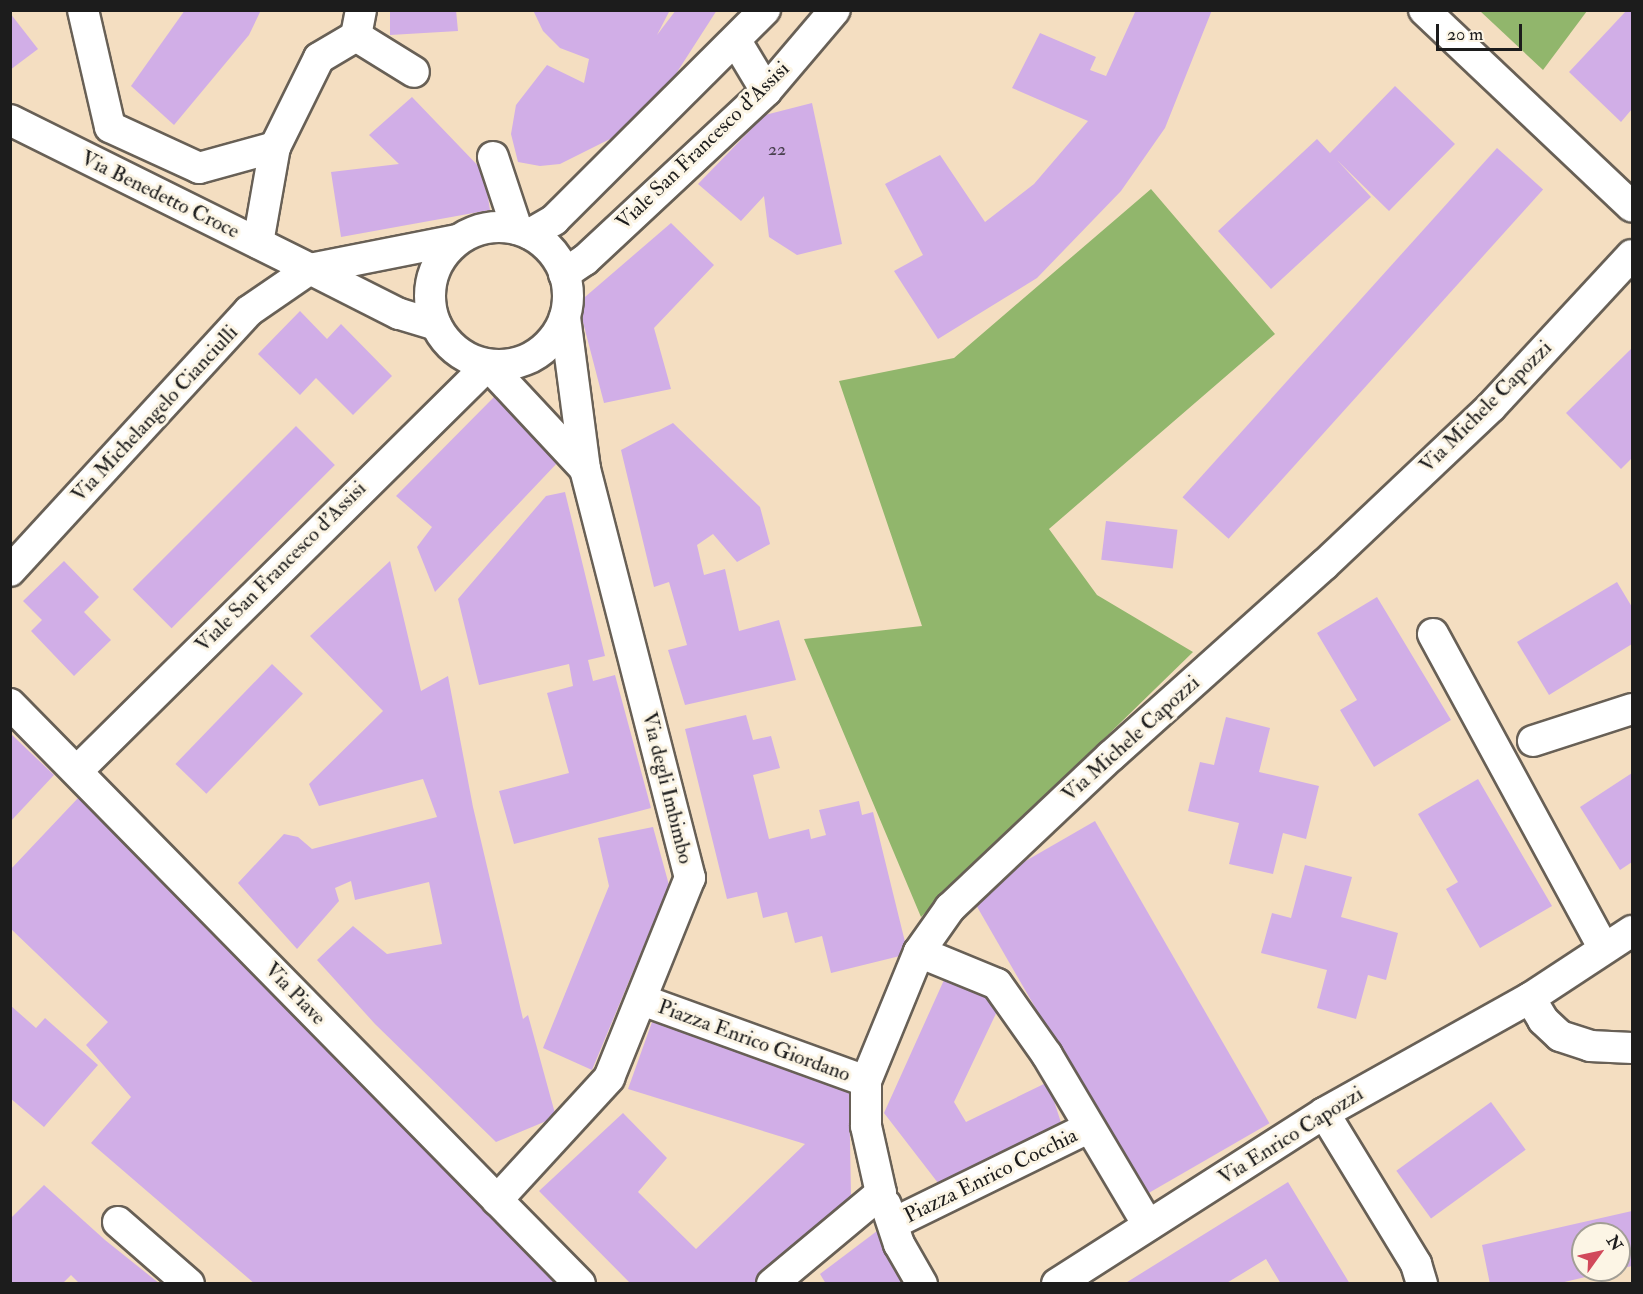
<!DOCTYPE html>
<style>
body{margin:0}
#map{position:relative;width:1643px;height:1294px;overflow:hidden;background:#f4dec1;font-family:"IM FELL Double Pica",serif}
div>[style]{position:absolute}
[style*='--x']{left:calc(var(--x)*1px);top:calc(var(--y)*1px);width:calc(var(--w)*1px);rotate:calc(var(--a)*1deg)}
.forest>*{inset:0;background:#91b66c}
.building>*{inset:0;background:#d1aee7;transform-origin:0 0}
.roads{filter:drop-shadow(2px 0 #686056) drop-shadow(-2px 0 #686056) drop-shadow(0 2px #686056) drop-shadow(0 -2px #686056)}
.minor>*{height:30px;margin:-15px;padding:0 15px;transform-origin:15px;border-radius:15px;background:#fff}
.minor>.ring{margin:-15px;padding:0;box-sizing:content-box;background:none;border:30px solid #fff;border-radius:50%}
span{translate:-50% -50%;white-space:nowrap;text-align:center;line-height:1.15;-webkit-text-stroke:6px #fcf5e5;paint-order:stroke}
.number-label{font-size:18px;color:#49404f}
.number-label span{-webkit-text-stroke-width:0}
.street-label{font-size:21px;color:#1c1c1c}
.frame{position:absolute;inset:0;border:12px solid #1c1c1c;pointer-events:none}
.north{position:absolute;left:1571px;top:1222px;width:60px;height:60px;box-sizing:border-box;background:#fcf5e5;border:2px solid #a29e95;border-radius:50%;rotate:57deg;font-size:16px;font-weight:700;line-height:24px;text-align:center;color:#1c1c1c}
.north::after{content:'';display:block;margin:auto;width:21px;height:27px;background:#d1495b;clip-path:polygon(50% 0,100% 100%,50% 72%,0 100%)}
.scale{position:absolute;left:1436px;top:24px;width:86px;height:27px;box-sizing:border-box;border:3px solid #1c1c1c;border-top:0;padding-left:8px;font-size:18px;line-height:21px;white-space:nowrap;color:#1c1c1c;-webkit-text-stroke:4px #fcf5e5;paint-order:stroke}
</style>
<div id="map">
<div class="forest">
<div style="clip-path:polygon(1480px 11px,1587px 11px,1543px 70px)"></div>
<div style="clip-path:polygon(1151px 189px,1275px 334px,1049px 529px,1097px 595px,1193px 652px,921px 917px,804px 639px,922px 626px,839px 381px,954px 358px)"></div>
</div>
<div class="building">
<div style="clip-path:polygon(185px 10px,261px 10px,249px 35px,174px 125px,131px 86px)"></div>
<div style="clip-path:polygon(390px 10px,456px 10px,458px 31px,390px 35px)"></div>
<div style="clip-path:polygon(533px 10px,670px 10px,657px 35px,676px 10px,717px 10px,663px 94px,612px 138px,560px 164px,540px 166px,518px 162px,511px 134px,516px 105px,547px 65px,584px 83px,589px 59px,560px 48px,543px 31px)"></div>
<div style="clip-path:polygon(1136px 10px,1212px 10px,1165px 128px,1121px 191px,1037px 278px,938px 339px,894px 271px,923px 255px,885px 184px,940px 155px,985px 222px,1034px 184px,1088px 121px,1012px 88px,1040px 33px,1096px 57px,1090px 70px,1106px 76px)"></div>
<div style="clip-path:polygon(1627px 10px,1632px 10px,1632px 109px,1621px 122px,1569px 72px)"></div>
<div style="clip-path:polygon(10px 13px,38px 49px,10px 70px)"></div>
<div style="clip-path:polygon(1395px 86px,1455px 144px,1389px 211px,1337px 160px,1371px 197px,1271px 289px,1218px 231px,1317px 139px,1330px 153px)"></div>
<div style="clip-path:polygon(412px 97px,484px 172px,490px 210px,341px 237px,331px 172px,399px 164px,369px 135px)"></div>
<div style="clip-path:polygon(812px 103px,842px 244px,797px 255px,769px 237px,764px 196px,741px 221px,698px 184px,765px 115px)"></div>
<div style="left:1497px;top:148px;width:62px;height:470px;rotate:42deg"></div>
<div style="clip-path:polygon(671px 223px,714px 265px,654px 328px,671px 389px,604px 403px,578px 303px)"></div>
<div style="clip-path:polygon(300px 311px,327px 339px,341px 324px,392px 376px,353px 415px,316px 378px,300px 395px,258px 354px)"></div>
<div style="clip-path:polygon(1632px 348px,1632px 458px,1621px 469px,1566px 413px)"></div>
<div style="clip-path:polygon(496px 395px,560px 460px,435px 592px,417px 547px,432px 527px,396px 496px)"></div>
<div style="clip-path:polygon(673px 423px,760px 507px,770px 544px,737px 562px,713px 534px,697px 545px,704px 575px,725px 569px,739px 631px,779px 620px,796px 680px,685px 705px,668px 650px,687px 645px,669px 582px,654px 587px,621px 450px)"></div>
<div style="left:296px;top:426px;width:55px;height:231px;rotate:45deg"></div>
<div style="clip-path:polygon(565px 492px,605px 656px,588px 660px,593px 681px,615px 675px,651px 808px,514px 844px,499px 791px,569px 773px,547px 693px,573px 686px,569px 664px,479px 685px,458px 599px,546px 496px)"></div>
<div style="left:1106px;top:521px;width:72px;height:39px;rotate:7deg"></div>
<div style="clip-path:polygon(64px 561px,99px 597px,84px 612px,111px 640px,74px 676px,31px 631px,42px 620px,23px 601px)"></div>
<div style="clip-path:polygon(390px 561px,421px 691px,448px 676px,473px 807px,523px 1019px,528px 1015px,556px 1117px,496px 1142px,375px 1024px,317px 960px,353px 926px,387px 954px,442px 944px,429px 882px,355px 900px,351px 881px,335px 888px,339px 901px,297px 949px,238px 883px,284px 834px,298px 837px,312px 849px,437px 817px,423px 779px,319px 806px,309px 784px,383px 711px,310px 636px)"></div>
<div style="clip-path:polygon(1617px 582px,1632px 607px,1632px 644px,1549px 695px,1517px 642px)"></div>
<div style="clip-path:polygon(1377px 597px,1451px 720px,1374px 767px,1340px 710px,1357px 700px,1317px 633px)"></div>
<div style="left:272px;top:664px;width:43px;height:139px;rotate:44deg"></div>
<div style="clip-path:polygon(746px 715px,753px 740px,771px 736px,780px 768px,753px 775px,769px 839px,809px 829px,811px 839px,826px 835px,819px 810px,859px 801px,862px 815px,873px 812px,908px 954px,831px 973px,822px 936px,795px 943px,787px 912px,763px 918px,757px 892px,727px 899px,685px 729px)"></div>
<div style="clip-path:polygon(1226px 717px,1270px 728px,1259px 772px,1319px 786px,1306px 839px,1283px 833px,1273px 874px,1229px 864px,1239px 823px,1188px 811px,1200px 762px,1214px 765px)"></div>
<div style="clip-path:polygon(10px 733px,54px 775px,10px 822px)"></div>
<div style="clip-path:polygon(1632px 773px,1632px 862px,1620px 870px,1580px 807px)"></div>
<div style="clip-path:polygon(1478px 779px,1552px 906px,1480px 948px,1446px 889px,1458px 882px,1418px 814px)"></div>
<div style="clip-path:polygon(79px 797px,561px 1284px,255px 1284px,91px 1143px,131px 1097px,86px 1045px,108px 1022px,10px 928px,10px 870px)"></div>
<div style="left:1095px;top:821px;width:349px;height:145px;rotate:60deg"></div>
<div style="clip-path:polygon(653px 827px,669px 885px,592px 1070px,543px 1048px,609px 886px,598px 838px)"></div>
<div style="clip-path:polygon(1305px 865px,1352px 877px,1341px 917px,1398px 933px,1386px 980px,1368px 975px,1356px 1019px,1317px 1008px,1327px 970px,1261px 953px,1272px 913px,1291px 918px)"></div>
<div style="clip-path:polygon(944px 980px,1001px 1003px,954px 1102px,966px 1122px,1048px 1082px,1064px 1132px,945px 1192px,884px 1113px)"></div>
<div style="clip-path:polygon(10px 1005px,36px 1028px,45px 1018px,98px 1065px,44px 1127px,10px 1098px)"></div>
<div style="clip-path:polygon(652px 1022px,849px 1086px,851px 1196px,758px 1284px,631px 1284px,539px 1191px,623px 1113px,667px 1158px,638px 1192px,696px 1249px,805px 1144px,628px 1089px)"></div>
<div style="left:1491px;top:1102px;width:59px;height:117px;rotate:54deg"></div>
<div style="clip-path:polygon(1288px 1182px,1350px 1284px,1281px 1284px,1266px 1259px,1225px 1284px,1124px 1284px)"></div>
<div style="clip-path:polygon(44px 1185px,105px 1240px,160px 1284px,80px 1284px,71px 1275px,62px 1284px,10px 1284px,10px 1219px)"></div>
<div style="clip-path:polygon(1632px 1211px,1632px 1266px,1619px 1269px,1619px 1234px,1583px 1234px,1583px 1270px,1611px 1271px,1556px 1284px,1490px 1284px,1482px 1245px)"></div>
<div style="clip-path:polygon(877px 1231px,907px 1284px,826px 1284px,820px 1274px)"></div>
</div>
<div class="roads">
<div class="minor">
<div style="--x:83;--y:10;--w:120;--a:77"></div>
<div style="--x:110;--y:127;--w:98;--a:24.7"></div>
<div style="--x:199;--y:168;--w:79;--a:-15.4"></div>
<div style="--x:275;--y:147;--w:99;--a:-63.7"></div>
<div style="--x:319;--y:58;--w:43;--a:-30.7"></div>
<div style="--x:361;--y:10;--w:26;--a:101"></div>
<div style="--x:356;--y:36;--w:68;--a:31.8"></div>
<div style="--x:1424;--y:10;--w:286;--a:43.4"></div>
<div style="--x:736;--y:41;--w:58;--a:59"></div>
<div style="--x:10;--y:120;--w:335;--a:26.4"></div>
<div style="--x:310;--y:269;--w:74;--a:145.5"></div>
<div style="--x:249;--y:311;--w:353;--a:132.6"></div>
<div style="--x:493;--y:157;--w:76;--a:71.6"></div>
<div class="ring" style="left:430px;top:227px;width:108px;height:108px"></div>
<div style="--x:530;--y:234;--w:28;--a:-30"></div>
<div style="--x:554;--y:220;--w:298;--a:-44.9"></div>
<div style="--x:258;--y:243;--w:97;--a:-80"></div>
<div style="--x:564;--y:274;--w:25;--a:-34"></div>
<div style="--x:585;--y:260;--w:248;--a:-43"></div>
<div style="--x:766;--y:91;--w:106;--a:-49.6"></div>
<div style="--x:436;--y:325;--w:39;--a:-163"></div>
<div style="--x:399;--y:314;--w:100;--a:-153.2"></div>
<div style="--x:310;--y:269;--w:150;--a:-11.2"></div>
<div style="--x:1433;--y:634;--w:358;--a:61.5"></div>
<div style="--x:10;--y:704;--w:813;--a:45.5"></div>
<div style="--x:1533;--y:741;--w:104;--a:-17.9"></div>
<div style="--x:77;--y:771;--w:578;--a:-44.65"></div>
<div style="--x:488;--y:365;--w:142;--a:47"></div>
<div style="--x:919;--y:952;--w:84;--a:22.3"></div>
<div style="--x:997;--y:984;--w:87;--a:54.8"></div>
<div style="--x:1047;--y:1055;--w:198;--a:59.3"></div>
<div style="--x:1530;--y:998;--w:26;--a:59"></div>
<div style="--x:1543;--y:1020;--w:23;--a:43"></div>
<div style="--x:1560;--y:1036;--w:32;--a:18"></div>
<div style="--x:1590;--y:1046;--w:42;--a:2.7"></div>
<div style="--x:642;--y:1000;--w:238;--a:19.9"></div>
<div style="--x:1324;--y:1113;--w:177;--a:58.6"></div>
<div style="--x:1416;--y:1264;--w:21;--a:73"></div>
<div style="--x:497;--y:1200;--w:166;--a:-47.4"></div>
<div style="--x:609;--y:1078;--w:216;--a:-68"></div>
<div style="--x:690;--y:878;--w:422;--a:-104.4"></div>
<div style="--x:585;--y:469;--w:153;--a:-97.5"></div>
<div style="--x:886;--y:1205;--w:41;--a:71.6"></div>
<div style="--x:899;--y:1244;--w:46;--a:60.1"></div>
<div style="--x:118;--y:1222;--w:94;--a:41.1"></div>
<div style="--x:894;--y:1223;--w:216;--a:-26.1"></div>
<div style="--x:772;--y:1284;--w:142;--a:-39.9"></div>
<div style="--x:881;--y:1193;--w:69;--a:-102.6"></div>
<div style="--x:866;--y:1126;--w:45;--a:-90"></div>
<div style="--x:866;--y:1081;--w:139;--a:-67.7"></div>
<div style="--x:919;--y:952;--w:54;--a:-54.8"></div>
<div style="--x:950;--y:908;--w:221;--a:-43.4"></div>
<div style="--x:1111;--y:756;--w:286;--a:-41.9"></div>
<div style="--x:1324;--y:565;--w:230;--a:-43.4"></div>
<div style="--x:1491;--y:407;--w:207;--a:-47.2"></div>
<div style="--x:1057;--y:1284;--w:317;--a:-32.6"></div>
<div style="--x:1324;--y:1113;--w:236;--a:-29.2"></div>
<div style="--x:1530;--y:998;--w:122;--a:-33.3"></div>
</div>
</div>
<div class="number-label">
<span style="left:777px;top:150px">22</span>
</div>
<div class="street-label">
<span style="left:703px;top:146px;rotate:-44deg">Viale San Francesco d'Assisi</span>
<span style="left:160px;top:195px;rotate:26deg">Via Benedetto Croce</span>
<span style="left:1486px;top:407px;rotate:-45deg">Via Michele Capozzi</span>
<span style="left:155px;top:414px;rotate:-47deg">Via Michelangelo Cianciulli</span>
<span style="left:281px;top:567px;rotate:-45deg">Viale San Francesco d'Assisi</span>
<span style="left:1131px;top:739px;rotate:-42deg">Via Michele Capozzi</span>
<span style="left:667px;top:788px;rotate:76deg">Via degli Imbimbo</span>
<span style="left:295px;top:994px;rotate:46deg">Via Piave</span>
<span style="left:754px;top:1041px;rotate:20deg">Piazza Enrico Giordano</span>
<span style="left:1291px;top:1136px;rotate:-32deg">Via Enrico Capozzi</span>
<span style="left:991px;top:1176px;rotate:-26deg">Piazza Enrico Cocchia</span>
</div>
<div class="frame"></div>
<div class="north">N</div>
<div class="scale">20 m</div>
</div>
